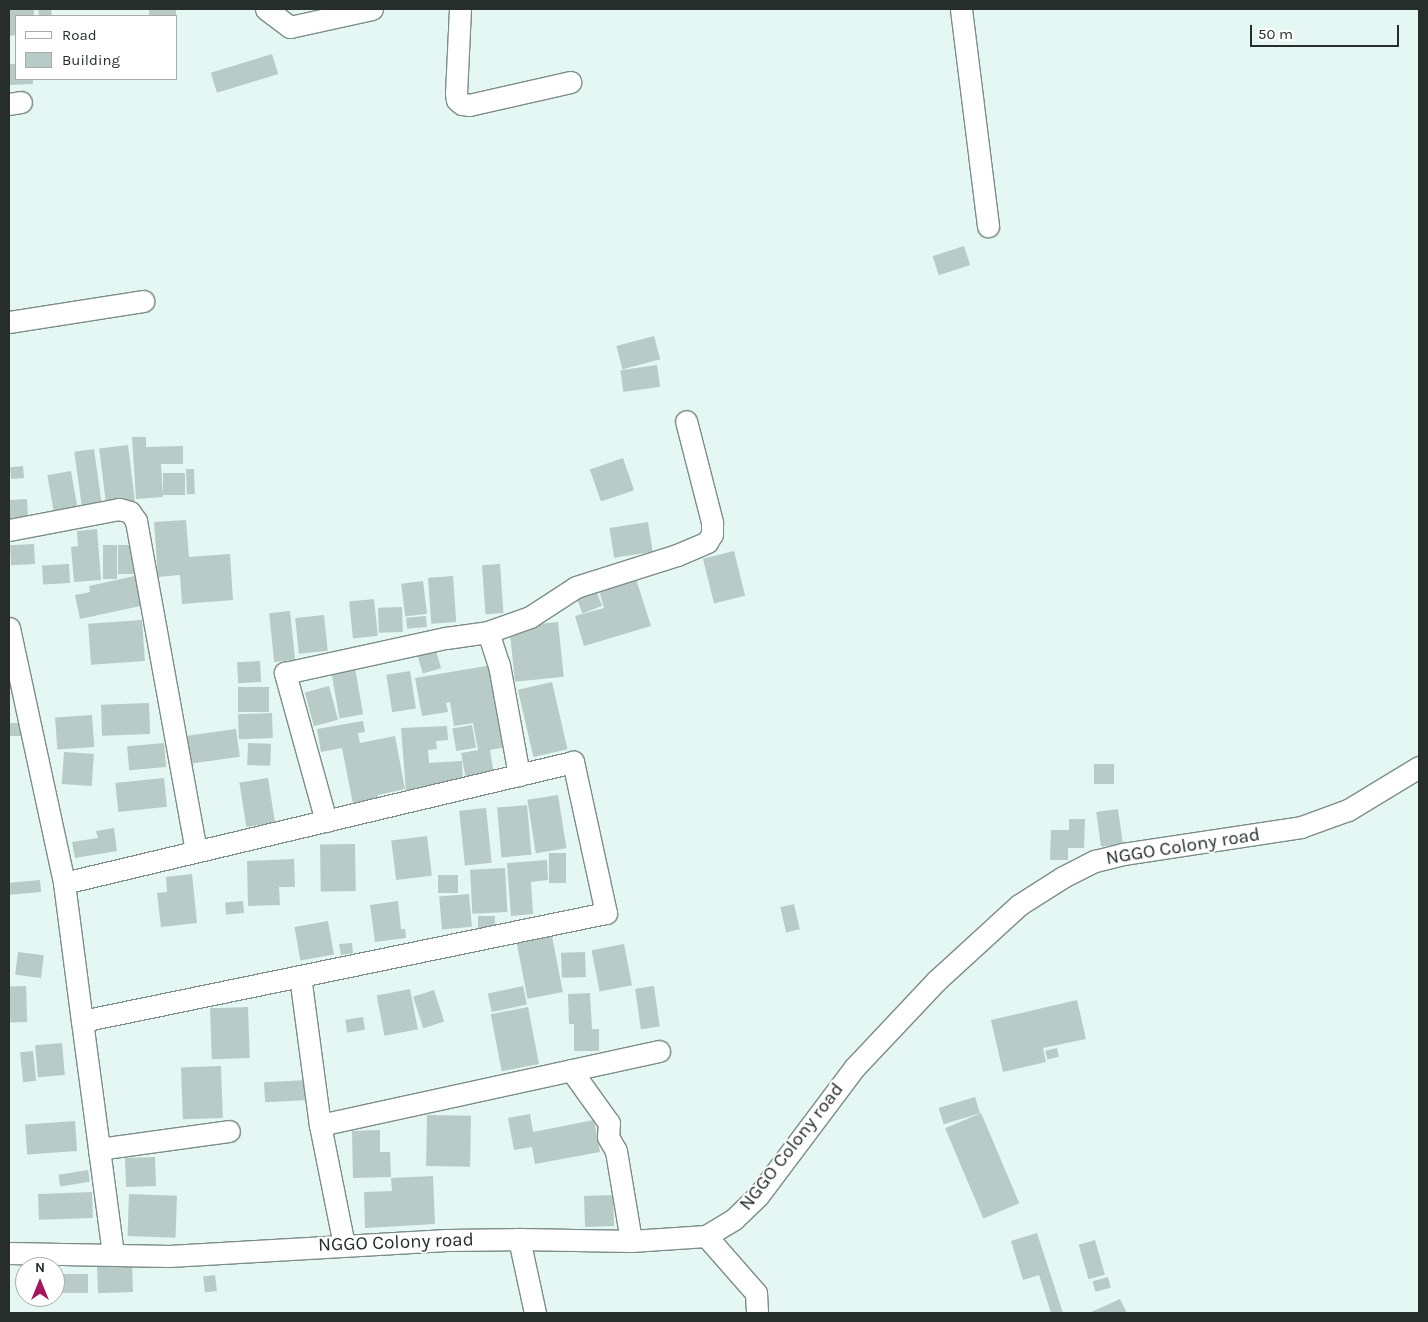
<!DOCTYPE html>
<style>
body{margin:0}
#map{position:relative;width:1428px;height:1322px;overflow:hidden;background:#e5f7f2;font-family:Karla,sans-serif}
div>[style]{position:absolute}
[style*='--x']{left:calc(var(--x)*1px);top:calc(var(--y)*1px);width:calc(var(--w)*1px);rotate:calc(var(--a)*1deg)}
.building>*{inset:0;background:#b9cbc7;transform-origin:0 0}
.roads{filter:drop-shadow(1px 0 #7c8d89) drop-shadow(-1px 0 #7c8d89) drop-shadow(0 1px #7c8d89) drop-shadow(0 -1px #7c8d89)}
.minor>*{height:21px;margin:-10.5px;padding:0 10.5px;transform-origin:10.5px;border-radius:10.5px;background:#fff}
span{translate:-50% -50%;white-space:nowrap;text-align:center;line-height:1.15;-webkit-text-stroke:4px #fff;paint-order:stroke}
.street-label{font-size:19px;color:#262d2b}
.frame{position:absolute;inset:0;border:10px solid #262d2b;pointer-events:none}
.legend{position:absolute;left:15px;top:15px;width:162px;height:65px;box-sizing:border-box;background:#fff;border:1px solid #a8abaa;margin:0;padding:6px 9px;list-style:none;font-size:15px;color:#262d2b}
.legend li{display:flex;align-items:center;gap:10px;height:25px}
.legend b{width:25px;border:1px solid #a8abaa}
.north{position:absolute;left:15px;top:1257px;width:50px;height:50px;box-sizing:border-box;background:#fff;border:1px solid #a8abaa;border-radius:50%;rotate:0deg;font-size:14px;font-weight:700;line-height:20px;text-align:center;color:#262d2b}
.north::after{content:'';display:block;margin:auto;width:18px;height:22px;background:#a4165b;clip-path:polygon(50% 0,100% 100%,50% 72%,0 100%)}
.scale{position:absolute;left:1250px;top:25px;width:149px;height:22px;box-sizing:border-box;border:2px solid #262d2b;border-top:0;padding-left:6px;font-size:15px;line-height:18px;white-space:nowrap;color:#262d2b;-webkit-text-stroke:4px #fff;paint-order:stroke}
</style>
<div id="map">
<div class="building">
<div style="clip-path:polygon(9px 9px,34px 9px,34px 16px,16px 16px,16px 35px,9px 36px)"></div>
<div style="clip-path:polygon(38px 9px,51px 9px,52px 16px,39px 16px)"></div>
<div style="left:149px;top:9px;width:27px;height:7px"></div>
<div style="left:272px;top:54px;width:21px;height:64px;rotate:73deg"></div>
<div style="clip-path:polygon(9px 64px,16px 64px,16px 79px,33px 79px,33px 84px,9px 85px)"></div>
<div style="left:964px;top:246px;width:20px;height:33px;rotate:72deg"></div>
<div style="left:654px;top:336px;width:24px;height:39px;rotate:75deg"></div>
<div style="left:657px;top:365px;width:22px;height:37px;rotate:82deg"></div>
<div style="clip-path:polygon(132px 437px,146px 437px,146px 447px,183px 446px,183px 464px,161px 464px,163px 497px,136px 499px)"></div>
<div style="left:128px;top:445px;width:58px;height:29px;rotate:83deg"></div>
<div style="left:94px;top:449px;width:57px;height:20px;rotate:82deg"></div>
<div style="left:623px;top:458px;width:34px;height:35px;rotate:71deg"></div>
<div style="left:23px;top:466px;width:12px;height:13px;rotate:85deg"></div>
<div style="left:194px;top:469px;width:25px;height:8px;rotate:88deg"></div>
<div style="left:71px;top:471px;width:40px;height:24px;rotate:80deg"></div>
<div style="left:163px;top:473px;width:22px;height:22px"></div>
<div style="left:27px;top:499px;width:18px;height:18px;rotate:87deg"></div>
<div style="clip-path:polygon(186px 520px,189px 557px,230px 554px,233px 600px,182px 604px,180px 575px,158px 577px,154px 522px)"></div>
<div style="left:648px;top:522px;width:30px;height:39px;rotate:81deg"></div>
<div style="clip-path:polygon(97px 529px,101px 580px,74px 582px,71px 547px,78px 546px,77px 531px)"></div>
<div style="left:34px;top:544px;width:20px;height:24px;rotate:87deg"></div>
<div style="left:117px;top:545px;width:34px;height:14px;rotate:90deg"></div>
<div style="left:118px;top:545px;width:17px;height:29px"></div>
<div style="left:734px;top:551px;width:46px;height:32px;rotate:76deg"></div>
<div style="left:69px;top:564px;width:19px;height:27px;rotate:87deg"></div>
<div style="left:500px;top:564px;width:49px;height:18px;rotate:86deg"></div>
<div style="clip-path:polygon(139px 575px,145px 605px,80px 619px,75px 595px,90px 592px,89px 586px)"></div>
<div style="left:453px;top:576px;width:46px;height:25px;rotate:86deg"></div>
<div style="clip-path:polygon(636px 579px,651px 626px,584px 646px,575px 616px,604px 608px,599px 590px)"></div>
<div style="left:423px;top:581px;width:33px;height:22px;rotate:83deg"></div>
<div style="left:596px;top:590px;width:17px;height:21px;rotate:69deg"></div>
<div style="left:374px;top:599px;width:37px;height:25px;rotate:84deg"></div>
<div style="left:402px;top:607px;width:25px;height:24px;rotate:88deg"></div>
<div style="left:290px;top:611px;width:49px;height:21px;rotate:84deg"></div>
<div style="left:324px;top:615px;width:36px;height:29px;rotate:84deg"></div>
<div style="left:426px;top:616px;width:11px;height:20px;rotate:85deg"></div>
<div style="left:142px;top:620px;width:41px;height:54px;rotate:86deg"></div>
<div style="left:558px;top:622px;width:55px;height:49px;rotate:84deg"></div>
<div style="left:435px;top:647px;width:22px;height:19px;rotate:74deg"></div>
<div style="left:260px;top:661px;width:21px;height:23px;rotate:87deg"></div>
<div style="clip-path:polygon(492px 665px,506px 747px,490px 750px,494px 775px,466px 779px,461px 753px,478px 750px,473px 723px,454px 726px,450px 702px,446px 703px,448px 712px,422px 716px,415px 678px)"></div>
<div style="left:355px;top:668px;width:47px;height:24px;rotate:80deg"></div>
<div style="left:410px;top:671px;width:38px;height:24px;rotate:81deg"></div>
<div style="left:552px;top:682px;width:69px;height:35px;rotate:77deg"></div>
<div style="left:329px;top:686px;width:35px;height:25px;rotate:75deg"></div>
<div style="left:238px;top:687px;width:31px;height:25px"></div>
<div style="left:149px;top:703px;width:31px;height:48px;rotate:88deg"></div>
<div style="left:272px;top:713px;width:25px;height:34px;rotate:88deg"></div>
<div style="left:92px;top:715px;width:32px;height:37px;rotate:86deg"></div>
<div style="clip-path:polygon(363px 721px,365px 732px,358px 733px,360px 743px,395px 736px,405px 789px,378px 795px,379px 799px,353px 804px,342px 748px,321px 752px,317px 729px)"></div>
<div style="left:26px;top:723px;width:13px;height:17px;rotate:90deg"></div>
<div style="left:472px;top:725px;width:23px;height:20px;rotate:80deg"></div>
<div style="clip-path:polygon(447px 726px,448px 740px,436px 741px,437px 749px,428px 750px,429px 763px,462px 761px,463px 785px,406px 792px,401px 728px)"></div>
<div style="left:236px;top:729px;width:28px;height:49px;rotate:82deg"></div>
<div style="left:164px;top:743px;width:24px;height:37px;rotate:85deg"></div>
<div style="left:248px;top:743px;width:23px;height:22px;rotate:2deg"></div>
<div style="left:64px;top:752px;width:30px;height:32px;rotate:4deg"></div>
<div style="left:1094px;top:764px;width:20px;height:20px"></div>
<div style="left:164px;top:778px;width:29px;height:49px;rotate:84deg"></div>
<div style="left:268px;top:778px;width:45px;height:29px;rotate:81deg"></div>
<div style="left:558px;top:795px;width:54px;height:31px;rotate:81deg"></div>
<div style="left:527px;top:805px;width:50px;height:30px;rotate:85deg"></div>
<div style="left:486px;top:808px;width:55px;height:27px;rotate:84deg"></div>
<div style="left:1118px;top:809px;width:35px;height:22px;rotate:82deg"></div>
<div style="clip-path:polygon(1069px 819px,1085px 819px,1084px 848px,1068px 848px,1068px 860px,1050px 860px,1051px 830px,1069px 830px)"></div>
<div style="clip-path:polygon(114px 828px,117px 851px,75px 858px,72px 842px,98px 838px,96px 831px)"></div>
<div style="left:427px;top:836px;width:40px;height:36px;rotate:83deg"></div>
<div style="left:355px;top:844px;width:47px;height:35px;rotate:89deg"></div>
<div style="left:549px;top:853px;width:17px;height:30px"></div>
<div style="clip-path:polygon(294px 859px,295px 887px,279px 887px,280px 905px,248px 906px,247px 861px)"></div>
<div style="clip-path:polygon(547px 860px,548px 880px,531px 882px,533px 914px,511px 916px,507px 863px)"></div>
<div style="left:505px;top:868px;width:44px;height:35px;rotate:87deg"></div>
<div style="clip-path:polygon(192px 874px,197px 923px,161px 927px,157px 893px,167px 892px,166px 877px)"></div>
<div style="left:438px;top:875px;width:20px;height:18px"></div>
<div style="left:40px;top:880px;width:12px;height:31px;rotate:85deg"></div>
<div style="left:469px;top:894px;width:33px;height:30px;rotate:85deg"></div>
<div style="left:243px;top:901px;width:12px;height:18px;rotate:85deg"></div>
<div style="clip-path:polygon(398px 901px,401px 929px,405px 929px,406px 938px,375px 942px,370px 905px)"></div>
<div style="left:794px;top:904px;width:26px;height:14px;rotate:77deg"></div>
<div style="left:495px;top:916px;width:12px;height:17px;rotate:90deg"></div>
<div style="left:328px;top:921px;width:34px;height:34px;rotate:80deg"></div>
<div style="left:552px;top:936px;width:57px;height:36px;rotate:79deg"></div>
<div style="clip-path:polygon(352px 943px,353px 953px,341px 955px,339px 944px)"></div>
<div style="left:624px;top:944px;width:42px;height:33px;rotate:79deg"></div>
<div style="left:18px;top:952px;width:26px;height:23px;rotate:7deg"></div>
<div style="left:585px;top:952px;width:25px;height:24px;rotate:88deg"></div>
<div style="left:26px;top:986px;width:36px;height:17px;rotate:88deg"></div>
<div style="left:523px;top:986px;width:19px;height:36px;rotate:78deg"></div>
<div style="left:654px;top:986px;width:41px;height:19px;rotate:82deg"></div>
<div style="left:410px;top:989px;width:41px;height:34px;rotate:79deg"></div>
<div style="left:434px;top:990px;width:33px;height:22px;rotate:72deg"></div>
<div style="clip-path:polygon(590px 993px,592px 1029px,599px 1029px,599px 1051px,574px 1051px,574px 1024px,569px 1024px,568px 994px)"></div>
<div style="clip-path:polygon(1077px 1000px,1086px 1039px,1043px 1048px,1046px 1062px,1003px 1072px,991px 1020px)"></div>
<div style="left:248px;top:1007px;width:51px;height:38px;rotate:88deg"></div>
<div style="left:528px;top:1007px;width:58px;height:38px;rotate:79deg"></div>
<div style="left:363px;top:1017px;width:13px;height:18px;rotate:81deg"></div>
<div style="left:62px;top:1043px;width:32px;height:27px;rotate:85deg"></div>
<div style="left:1057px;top:1048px;width:9px;height:12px;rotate:77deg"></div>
<div style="left:33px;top:1051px;width:30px;height:13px;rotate:84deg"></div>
<div style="left:221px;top:1066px;width:52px;height:40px;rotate:88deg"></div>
<div style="left:308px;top:1080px;width:20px;height:44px;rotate:87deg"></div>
<div style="left:975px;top:1097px;width:17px;height:38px;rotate:73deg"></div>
<div style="left:981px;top:1113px;width:98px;height:39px;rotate:67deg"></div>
<div style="clip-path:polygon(530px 1114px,533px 1132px,594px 1120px,600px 1152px,535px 1164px,532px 1147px,514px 1150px,508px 1118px)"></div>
<div style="left:427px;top:1115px;width:44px;height:51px;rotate:1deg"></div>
<div style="left:75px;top:1121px;width:30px;height:50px;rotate:86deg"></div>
<div style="clip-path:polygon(380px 1130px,380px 1152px,390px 1152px,391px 1177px,353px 1178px,352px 1131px)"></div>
<div style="left:155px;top:1157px;width:29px;height:30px;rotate:88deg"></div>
<div style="left:88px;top:1170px;width:12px;height:30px;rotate:81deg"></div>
<div style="clip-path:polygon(433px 1176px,435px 1224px,365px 1228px,364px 1192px,392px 1191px,391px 1178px)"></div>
<div style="left:92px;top:1192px;width:26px;height:54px;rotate:88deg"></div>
<div style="left:129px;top:1194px;width:48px;height:42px;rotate:2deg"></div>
<div style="left:613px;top:1195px;width:31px;height:29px;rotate:88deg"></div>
<div style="clip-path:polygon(1037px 1233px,1063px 1313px,1051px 1313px,1039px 1275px,1023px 1280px,1011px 1241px)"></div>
<div style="left:1095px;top:1240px;width:36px;height:17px;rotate:74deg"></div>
<div style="left:132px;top:1264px;width:28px;height:35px;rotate:88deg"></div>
<div style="left:88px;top:1274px;width:19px;height:27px;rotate:90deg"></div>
<div style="left:215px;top:1275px;width:16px;height:12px;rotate:83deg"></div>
<div style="left:1108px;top:1277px;width:11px;height:16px;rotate:75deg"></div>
<div style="clip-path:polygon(1120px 1299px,1127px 1313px,1089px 1313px)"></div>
</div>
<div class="roads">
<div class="minor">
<div style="--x:266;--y:9;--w:30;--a:37"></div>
<div style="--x:290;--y:27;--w:84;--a:-12.4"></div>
<div style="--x:460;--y:9;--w:84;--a:92.7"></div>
<div style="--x:456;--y:93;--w:7;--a:82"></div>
<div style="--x:457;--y:100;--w:6;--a:39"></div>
<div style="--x:462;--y:104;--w:7;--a:8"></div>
<div style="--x:469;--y:105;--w:104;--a:-12.8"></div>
<div style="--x:961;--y:9;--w:219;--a:82.9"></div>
<div style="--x:9;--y:104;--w:12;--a:-9"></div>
<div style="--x:9;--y:322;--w:136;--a:-8.9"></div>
<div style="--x:9;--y:530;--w:112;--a:-10.8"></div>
<div style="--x:119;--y:509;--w:11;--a:15"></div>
<div style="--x:130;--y:512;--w:11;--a:56"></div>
<div style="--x:136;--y:521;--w:335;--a:79.7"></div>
<div style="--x:9;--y:628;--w:261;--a:77.8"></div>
<div style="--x:488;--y:632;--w:35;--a:72"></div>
<div style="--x:499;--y:665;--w:112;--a:79.7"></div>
<div style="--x:326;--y:821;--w:154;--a:-105.5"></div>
<div style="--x:285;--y:673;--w:165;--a:-12.3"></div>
<div style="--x:446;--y:638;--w:42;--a:-8.1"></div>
<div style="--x:488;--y:632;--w:45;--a:-19.7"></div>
<div style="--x:530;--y:617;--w:55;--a:-33.1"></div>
<div style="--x:576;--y:587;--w:106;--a:-17.6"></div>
<div style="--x:677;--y:555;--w:33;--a:-23"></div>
<div style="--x:707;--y:542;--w:9;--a:-58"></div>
<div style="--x:712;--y:534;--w:12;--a:-90"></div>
<div style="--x:712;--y:522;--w:104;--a:-104.4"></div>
<div style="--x:300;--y:976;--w:150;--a:82.4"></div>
<div style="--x:82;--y:1021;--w:535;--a:-11.65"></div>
<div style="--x:606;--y:913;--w:155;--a:-102.3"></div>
<div style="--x:573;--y:762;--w:523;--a:166.63"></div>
<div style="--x:64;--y:883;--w:139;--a:82.6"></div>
<div style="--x:82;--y:1021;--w:129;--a:82.4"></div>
<div style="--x:99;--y:1149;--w:106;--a:82.4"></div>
<div style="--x:571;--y:1070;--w:65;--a:54.4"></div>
<div style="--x:609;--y:1123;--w:14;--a:94"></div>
<div style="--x:608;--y:1137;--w:16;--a:60"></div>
<div style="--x:616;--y:1151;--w:91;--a:80.5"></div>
<div style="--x:99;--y:1149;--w:131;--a:-7.9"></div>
<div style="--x:706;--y:1236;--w:76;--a:48.7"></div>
<div style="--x:756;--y:1293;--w:20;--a:87"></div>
<div style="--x:519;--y:1239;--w:76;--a:77.8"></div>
<div style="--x:344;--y:1245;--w:122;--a:-101.3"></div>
<div style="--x:320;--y:1125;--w:347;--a:-12.3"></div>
<div style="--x:9;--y:1253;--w:160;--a:1.1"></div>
<div style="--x:169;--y:1256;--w:278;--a:-3.3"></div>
<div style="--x:447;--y:1240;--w:72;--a:-0.8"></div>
<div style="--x:519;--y:1239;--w:112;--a:1"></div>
<div style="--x:631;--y:1241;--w:75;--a:-3.8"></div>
<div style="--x:706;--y:1236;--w:33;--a:-31"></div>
<div style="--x:734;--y:1219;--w:33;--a:-44"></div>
<div style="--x:758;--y:1196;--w:161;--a:-53.1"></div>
<div style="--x:855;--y:1067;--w:118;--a:-46.7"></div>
<div style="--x:936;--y:981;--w:113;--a:-42.5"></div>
<div style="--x:1019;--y:905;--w:52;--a:-32.5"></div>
<div style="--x:1063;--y:877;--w:36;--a:-27"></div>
<div style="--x:1095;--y:861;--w:29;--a:-14"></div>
<div style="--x:1123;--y:854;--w:180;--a:-8.6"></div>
<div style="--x:1301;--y:827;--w:50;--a:-19.9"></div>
<div style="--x:1348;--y:810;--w:83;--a:-31.2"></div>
</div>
</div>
<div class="street-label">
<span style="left:1183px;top:847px;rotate:-9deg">NGGO Colony road</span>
<span style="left:792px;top:1147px;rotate:-52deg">NGGO Colony road</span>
<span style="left:396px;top:1243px;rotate:-2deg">NGGO Colony road</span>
</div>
<div class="frame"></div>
<ul class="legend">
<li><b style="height:6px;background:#fff"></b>Road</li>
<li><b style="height:14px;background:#b9cbc7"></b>Building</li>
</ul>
<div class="north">N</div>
<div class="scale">50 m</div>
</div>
